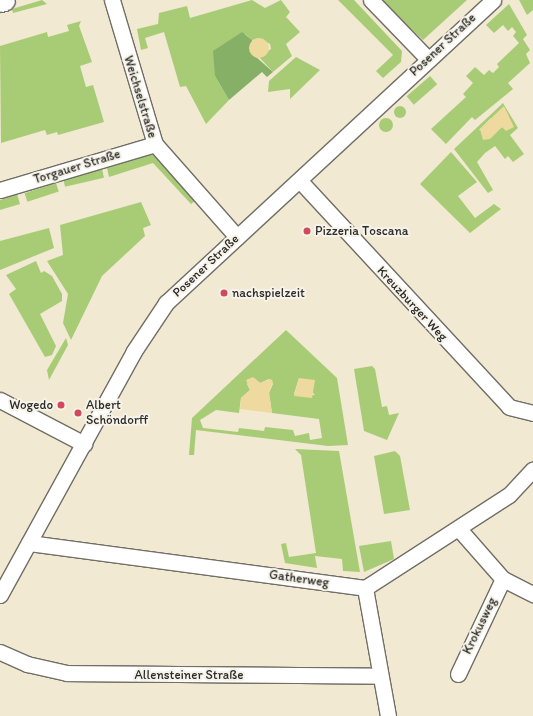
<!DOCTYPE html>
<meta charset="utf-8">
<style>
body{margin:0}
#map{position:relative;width:533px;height:716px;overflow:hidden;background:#f1e9d2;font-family:Itim,sans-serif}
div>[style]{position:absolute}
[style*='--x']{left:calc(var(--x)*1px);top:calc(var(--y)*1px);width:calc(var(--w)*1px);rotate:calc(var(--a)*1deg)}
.green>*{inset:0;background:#a8cc75;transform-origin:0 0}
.round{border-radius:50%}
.forest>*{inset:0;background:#86b066}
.sand>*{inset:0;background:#eeda9e}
.roads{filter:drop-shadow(1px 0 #706e65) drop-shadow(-1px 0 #706e65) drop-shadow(0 1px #706e65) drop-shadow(0 -1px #706e65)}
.street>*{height:15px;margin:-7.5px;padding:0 7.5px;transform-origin:7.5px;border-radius:7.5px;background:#fff}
.secondary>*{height:21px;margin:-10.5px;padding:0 10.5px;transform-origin:10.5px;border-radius:10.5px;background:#fff}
.dots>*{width:11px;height:11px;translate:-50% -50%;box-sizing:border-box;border:2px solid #f7f3e8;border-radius:50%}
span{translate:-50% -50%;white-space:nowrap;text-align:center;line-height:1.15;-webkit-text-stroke:4px #f7f3e8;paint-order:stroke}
.street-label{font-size:13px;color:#2b2b2b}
.poi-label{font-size:13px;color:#2b2b2b}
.left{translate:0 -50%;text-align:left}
.right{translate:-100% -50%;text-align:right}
</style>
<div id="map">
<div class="green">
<div style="clip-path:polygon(42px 0,47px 4px,13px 13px,12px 9px)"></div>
<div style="clip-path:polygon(252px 0,265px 8px,281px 0,290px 12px,286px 17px,300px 32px,286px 44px,292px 56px,273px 72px,259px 57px,271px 49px,270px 44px,261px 39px,252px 40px,245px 34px,215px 76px,229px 100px,206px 124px,186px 86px,180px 87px,164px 32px,145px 38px,148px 48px,141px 50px,137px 29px,158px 24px,159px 13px,187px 6px,190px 18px)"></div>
<div style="clip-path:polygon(338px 0,354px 0,402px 51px,401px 62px,383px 78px,376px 71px,393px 55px)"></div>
<div style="clip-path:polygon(380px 0,467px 0,423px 40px)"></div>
<div style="clip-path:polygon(519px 0,533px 0,533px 10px,527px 15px)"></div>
<div style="clip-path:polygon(509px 4px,527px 35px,523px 39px,530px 50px,526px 54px,530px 63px,508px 83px,513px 89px,475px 120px,472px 117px,446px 144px,431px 129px,466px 97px,463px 94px,473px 83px,466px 76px,475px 67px,484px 75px,489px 70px,493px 73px,499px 67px,497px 64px,519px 43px,513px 36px,516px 32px,512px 27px,508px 31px,503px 25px,494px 33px,486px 25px)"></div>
<div style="clip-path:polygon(81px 21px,79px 26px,92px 62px,80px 66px,86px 87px,93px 85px,104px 122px,58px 135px,57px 132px,47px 135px,45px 130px,1px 143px,0 46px,47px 32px,48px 37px,69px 31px,67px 25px)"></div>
<div style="clip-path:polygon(296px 57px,320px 70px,290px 99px,290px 89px,268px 92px,269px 81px)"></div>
<div style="left:430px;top:76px;width:11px;height:31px;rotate:49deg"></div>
<div style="clip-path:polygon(evenodd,503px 103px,518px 128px,510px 135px,524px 154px,513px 162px,508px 156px,505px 159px,495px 146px,485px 153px,477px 162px,493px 190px,488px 193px,454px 149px,503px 103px,491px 118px,509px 130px,502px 127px,493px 134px,479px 130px,491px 118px)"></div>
<div class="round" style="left:394px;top:106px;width:12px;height:12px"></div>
<div class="round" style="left:379px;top:118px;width:14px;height:14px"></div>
<div style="clip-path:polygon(451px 152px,477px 182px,458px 196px,475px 218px,494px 204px,501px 209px,470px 233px,420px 184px)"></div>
<div style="clip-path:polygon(152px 154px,195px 201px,191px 204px,153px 163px,109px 177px,107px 168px)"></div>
<div style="left:102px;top:169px;width:9px;height:40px;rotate:77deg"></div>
<div style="left:56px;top:183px;width:9px;height:33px;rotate:72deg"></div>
<div style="clip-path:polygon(17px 194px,20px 204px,0 210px,0 200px)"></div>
<div style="clip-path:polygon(141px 202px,151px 225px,143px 228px,145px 236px,102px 276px,71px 340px,63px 323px,68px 294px,47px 261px,63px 255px,60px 225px)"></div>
<div style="clip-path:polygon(49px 228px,54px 248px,0 270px,0 241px)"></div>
<div style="clip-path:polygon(36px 261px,41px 273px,44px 271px,52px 276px,62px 294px,62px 301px,40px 314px,56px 346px,52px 355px,45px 357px,9px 294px,16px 289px,6px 275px)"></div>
<div style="clip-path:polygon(evenodd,286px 330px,337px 378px,348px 445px,328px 446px,196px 430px,194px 455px,189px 455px,192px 418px,286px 330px,254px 378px,260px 383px,269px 379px,273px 384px,269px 393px,272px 413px,319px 419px,322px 438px,310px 440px,309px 433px,295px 436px,293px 430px,265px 427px,264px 431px,239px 428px,238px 432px,203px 428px,200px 420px,216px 410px,239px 413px,241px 398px,250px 390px,247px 384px,254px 378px,286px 330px,299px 378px,315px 395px,294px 394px,299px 378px)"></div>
<div style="clip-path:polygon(66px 338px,68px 345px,49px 380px,47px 370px)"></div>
<div style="clip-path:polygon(372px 366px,375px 369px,382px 407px,387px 406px,389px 415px,399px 413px,387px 440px,364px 431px,354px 369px)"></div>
<div style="clip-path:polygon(295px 449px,339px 451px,360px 572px,343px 571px,342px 559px,315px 556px,317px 568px,285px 563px,281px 544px,286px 543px,289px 557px,316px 553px,301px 455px)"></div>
<div style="clip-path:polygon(395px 451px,400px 456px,410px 510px,384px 514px,374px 456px)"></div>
<div style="clip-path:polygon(391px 541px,394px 559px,364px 572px,359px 546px)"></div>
</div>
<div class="forest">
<div style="clip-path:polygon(242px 32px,252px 40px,255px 56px,273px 72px,267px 77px,262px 72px,229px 100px,215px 76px,213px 51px)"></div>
</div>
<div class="sand">
<div class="round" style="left:249px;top:38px;width:20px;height:20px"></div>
<div style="clip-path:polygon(504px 106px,514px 127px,506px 131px,502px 127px,490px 139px,483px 140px,480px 129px)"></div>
<div style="clip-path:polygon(253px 377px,260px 383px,271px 379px,273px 382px,269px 393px,272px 413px,240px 409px,241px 398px,250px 390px,246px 380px)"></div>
<div style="clip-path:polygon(299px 378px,315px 380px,312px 398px,294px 396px)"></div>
</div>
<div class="roads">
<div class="street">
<div style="--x:112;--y:0;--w:150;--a:73.4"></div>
<div style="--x:155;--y:144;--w:124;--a:48.6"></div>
<div style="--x:371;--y:0;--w:82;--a:46"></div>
<div style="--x:301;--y:182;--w:306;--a:47.2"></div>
<div style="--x:509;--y:407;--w:25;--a:14"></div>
<div style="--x:0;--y:190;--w:162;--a:-16.5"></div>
<div style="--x:0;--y:400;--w:95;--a:27.6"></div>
<div style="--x:459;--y:529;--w:67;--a:48.7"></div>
<div style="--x:503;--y:579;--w:34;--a:27"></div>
<div style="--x:29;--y:543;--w:339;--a:7.6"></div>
<div style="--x:365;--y:588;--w:171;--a:-32.9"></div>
<div style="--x:509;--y:495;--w:35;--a:-47"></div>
<div style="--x:365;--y:588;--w:130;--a:79.8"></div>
<div style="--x:0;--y:595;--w:278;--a:-61.2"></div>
<div style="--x:134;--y:351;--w:58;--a:-56.3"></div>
<div style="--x:166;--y:303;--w:446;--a:-42.8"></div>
<div style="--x:0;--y:652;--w:30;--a:24"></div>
<div style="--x:27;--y:664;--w:41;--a:12.7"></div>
<div style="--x:67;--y:673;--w:313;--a:0.5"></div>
<div style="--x:458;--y:674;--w:105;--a:-64.7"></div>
</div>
<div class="secondary">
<div style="--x:0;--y:1;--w:4;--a:-14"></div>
</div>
</div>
<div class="dots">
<div style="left:307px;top:231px;background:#d1495b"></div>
<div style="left:224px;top:293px;background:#d1495b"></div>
<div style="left:61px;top:405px;background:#d1495b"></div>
<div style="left:78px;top:413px;background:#d1495b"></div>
</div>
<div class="street-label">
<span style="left:443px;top:45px;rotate:-43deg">Posener Straße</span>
<span style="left:140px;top:97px;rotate:73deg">Weichselstraße</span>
<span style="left:77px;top:167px;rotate:-17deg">Torgauer Straße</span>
<span style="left:206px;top:266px;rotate:-43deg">Posener Straße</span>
<span style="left:412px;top:304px;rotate:47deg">Kreuzburger Weg</span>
<span style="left:299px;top:579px;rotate:8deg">Gatherweg</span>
<span style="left:480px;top:626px;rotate:-64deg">Krokusweg</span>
<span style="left:189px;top:675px">Allensteiner Straße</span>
</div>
<div class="poi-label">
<span class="left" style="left:315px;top:231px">Pizzeria Toscana</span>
<span class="left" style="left:232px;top:293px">nachspielzeit</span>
<span class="right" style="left:53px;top:405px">Wogedo</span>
<span class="left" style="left:86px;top:413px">Albert<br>Schöndorff</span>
</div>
</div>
